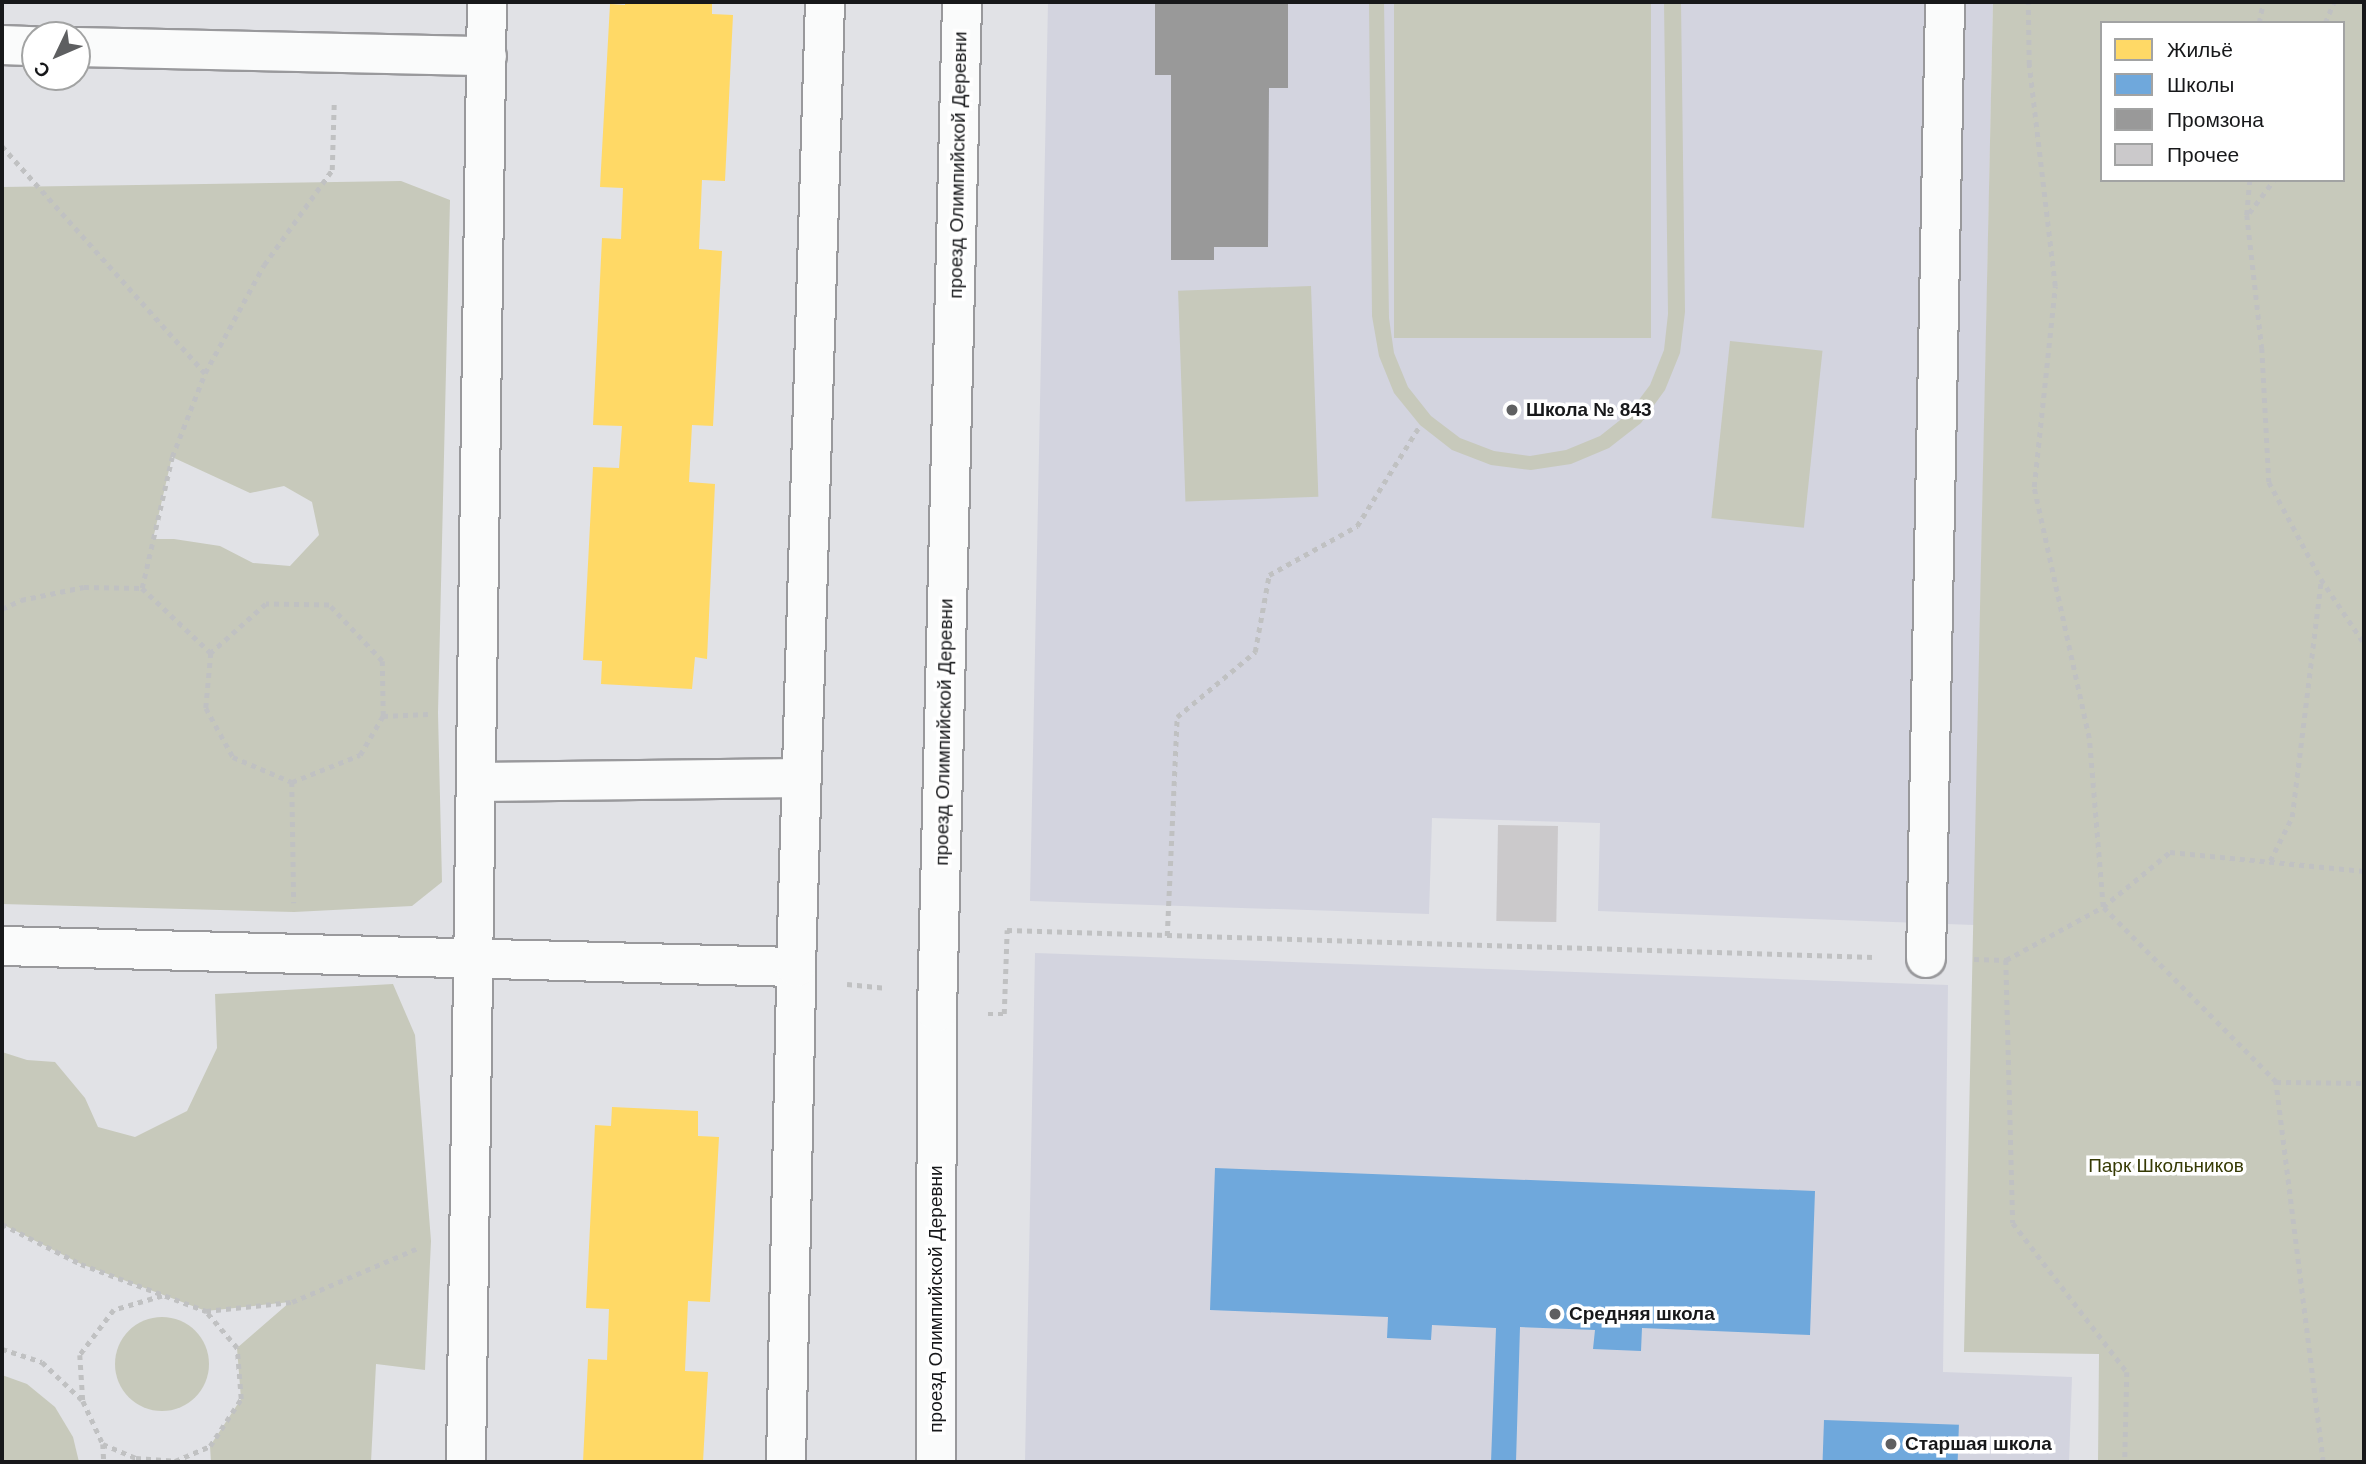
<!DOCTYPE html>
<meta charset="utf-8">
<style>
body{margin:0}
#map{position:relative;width:2366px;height:1464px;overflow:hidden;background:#e1e2e6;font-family:Arial,sans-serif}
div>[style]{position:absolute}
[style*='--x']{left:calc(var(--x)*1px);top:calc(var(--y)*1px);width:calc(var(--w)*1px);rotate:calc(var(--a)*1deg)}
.built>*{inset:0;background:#d3d4df}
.green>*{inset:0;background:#c7c9bb;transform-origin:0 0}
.round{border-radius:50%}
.homes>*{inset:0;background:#ffd966}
.schools>*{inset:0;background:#6fa8dc;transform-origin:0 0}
.industry>*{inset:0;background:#999}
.building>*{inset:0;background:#cbc9cb;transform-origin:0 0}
.path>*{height:4.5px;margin-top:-2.25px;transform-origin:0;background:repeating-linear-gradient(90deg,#c0c1c2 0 5px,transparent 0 10px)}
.roads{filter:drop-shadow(2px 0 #99999c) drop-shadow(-2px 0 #99999c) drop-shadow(0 2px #99999c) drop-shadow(0 -2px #99999c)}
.minor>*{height:38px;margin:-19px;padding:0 19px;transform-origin:19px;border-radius:19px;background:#fafbfb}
.dots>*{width:19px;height:19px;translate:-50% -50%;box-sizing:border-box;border:4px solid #fff;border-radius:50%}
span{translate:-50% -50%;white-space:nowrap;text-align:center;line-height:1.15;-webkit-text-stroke:7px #fff;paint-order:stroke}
.street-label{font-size:19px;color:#17181a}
.poi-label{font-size:19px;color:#17181a;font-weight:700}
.left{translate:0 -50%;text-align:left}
.park-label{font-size:19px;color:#363a04}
.frame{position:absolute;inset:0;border:4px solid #17181a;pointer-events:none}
.legend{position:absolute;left:2100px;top:21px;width:245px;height:161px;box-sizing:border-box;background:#fff;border:2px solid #a2a3a3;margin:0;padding:9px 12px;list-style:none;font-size:21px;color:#17181a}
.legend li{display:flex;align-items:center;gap:14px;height:35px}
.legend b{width:35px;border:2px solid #a2a3a3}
.north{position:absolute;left:21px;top:21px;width:70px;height:70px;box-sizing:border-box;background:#fff;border:2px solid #a2a3a3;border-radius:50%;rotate:226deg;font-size:19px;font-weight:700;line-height:28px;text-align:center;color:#17181a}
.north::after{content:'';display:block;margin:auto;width:24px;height:32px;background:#5e5f61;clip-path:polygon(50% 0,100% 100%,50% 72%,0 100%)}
</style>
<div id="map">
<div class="built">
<div style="clip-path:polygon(1048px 2px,1993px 2px,1974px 925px,1598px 911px,1600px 823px,1432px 818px,1429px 914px,1030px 901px)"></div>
<div style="clip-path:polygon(1035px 953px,1948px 985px,1943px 1372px,2072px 1377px,2069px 1462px,1025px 1462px)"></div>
</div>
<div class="green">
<div style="clip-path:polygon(1369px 2px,1384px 2px,1389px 318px,1394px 353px,1408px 387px,1431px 416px,1460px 438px,1494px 451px,1530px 456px,1566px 450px,1600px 436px,1629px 413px,1650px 385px,1664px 350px,1668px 314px,1664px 2px,1681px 2px,1685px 312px,1680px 353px,1665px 390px,1641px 423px,1609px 448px,1571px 464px,1531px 470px,1491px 465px,1452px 450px,1420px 425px,1394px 393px,1379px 356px,1372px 316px)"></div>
<div style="left:1394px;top:2px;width:257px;height:336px"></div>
<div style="clip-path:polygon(evenodd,1993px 2px,2364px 2px,2364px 1462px,2098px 1462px,2099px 1354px,1964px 1352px,1993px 2px,2102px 23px,2343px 23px,2343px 180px,2102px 180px,2102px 23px)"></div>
<div style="clip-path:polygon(evenodd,401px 181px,450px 200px,438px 713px,442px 882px,412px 906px,294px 912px,2px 904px,2px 187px,401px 181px,172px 457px,250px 493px,284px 486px,312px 502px,319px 535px,290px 566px,253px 563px,220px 546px,174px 539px,153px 539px,172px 457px)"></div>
<div style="left:1311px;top:286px;width:211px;height:133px;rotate:88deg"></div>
<div style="left:1730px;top:341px;width:93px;height:178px;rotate:6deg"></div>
<div style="clip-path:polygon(393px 984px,415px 1035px,431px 1241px,425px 1370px,376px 1364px,371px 1462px,211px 1462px,210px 1446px,241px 1399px,237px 1348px,290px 1302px,206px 1311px,81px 1264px,2px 1224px,2px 1052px,27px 1060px,55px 1062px,85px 1098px,98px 1127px,135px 1137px,187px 1111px,217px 1048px,215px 994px)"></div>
<div class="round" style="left:115px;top:1317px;width:94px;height:94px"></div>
<div style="clip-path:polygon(2px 1375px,27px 1384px,55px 1407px,73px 1437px,79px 1462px,2px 1462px)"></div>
</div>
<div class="homes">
<div style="clip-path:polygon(625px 2px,712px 2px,712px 14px,733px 15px,725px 181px,702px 180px,699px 249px,722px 251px,713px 426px,692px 425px,689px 482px,715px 484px,707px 659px,695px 657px,692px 689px,601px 684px,602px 661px,583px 660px,593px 467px,619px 468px,622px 426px,593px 425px,602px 238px,621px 239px,623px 188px,600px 187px,610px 4px,625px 5px)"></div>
<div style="clip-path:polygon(612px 1107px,698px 1111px,698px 1136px,719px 1137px,710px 1302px,688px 1301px,685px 1371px,708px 1372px,703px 1462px,583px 1462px,588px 1359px,607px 1360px,609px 1309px,586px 1308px,595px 1125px,611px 1126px)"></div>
</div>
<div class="schools">
<div style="clip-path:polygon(1215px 1168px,1815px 1191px,1810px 1335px,1642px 1328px,1641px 1351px,1593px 1349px,1595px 1330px,1520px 1327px,1516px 1462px,1491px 1462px,1496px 1328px,1432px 1325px,1431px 1340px,1387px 1338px,1388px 1317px,1210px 1310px)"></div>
<div style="left:1824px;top:1420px;width:135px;height:42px;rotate:2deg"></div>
</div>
<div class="industry">
<div style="clip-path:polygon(1155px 2px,1288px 2px,1288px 88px,1269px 88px,1268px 247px,1214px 247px,1214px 260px,1171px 260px,1171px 75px,1155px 75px)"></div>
</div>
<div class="building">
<div style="left:1498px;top:825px;width:60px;height:96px;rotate:1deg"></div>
</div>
<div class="path">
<div style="--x:2259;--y:23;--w:21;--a:-79"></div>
<div style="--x:2325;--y:23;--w:23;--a:-67"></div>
<div style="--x:2;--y:146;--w:305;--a:48.2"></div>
<div style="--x:2250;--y:180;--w:35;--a:95"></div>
<div style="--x:2247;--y:215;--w:134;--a:83.6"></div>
<div style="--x:2262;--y:348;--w:134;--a:87"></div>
<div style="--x:2269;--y:482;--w:110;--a:61.8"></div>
<div style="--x:2321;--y:579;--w:77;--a:56.1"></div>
<div style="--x:2249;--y:213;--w:41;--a:-52.9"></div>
<div style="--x:142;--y:588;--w:95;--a:43.3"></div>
<div style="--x:211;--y:653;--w:55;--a:95.2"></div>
<div style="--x:206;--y:708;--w:56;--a:61.1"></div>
<div style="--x:233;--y:757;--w:64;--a:23"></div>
<div style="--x:292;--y:782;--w:73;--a:-21.7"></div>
<div style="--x:360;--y:755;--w:45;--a:-59.5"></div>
<div style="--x:383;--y:716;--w:55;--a:-91"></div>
<div style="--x:382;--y:661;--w:77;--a:-133.4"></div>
<div style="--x:329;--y:605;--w:63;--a:-179.1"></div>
<div style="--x:266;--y:604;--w:74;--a:138.3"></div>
<div style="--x:2;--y:609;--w:21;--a:-25"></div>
<div style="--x:21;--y:600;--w:64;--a:-11.7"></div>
<div style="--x:84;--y:587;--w:58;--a:1"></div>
<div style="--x:142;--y:588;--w:134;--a:-77.1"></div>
<div style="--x:172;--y:457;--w:90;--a:-68.6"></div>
<div style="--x:205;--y:373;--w:123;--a:-61.4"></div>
<div style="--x:264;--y:265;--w:117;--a:-54.4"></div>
<div style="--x:332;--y:170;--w:66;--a:-88.3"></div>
<div style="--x:383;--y:716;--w:45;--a:-2.5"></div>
<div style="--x:292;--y:782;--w:121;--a:89.1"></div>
<div style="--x:2270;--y:861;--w:49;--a:-63.4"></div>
<div style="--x:2292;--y:817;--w:239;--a:-83"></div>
<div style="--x:1167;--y:936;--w:219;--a:-87.4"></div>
<div style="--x:1177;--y:717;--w:102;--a:-39.8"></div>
<div style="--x:1255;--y:652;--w:78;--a:-79.7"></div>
<div style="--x:1269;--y:575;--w:101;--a:-29.1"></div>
<div style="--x:1357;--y:526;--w:119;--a:-58"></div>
<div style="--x:1974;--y:959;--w:32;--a:2"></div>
<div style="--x:2006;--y:960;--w:111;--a:-28.7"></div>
<div style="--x:2103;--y:907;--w:170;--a:-94.7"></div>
<div style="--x:2089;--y:738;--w:257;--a:-102.4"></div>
<div style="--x:2034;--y:487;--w:202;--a:-84"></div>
<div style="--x:2055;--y:286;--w:223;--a:-96.7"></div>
<div style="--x:2029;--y:65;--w:63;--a:-90.9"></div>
<div style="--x:2006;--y:960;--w:263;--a:88.5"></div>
<div style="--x:2013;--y:1223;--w:188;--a:52.6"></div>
<div style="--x:2127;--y:1372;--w:90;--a:91.3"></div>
<div style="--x:847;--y:984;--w:40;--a:5.7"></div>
<div style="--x:988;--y:1014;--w:16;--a:0"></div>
<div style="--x:1004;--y:1014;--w:84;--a:-88"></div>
<div style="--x:1007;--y:930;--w:867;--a:1.78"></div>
<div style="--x:2276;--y:1082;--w:88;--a:0.7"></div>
<div style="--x:2;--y:1224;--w:89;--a:26.9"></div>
<div style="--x:81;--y:1264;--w:134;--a:20.6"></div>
<div style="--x:206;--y:1311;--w:86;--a:-6"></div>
<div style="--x:292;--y:1302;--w:137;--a:-23.2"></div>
<div style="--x:162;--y:1296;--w:50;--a:163.7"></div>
<div style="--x:114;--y:1310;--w:56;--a:127.1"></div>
<div style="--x:80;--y:1355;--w:46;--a:86.3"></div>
<div style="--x:83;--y:1401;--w:47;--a:65.1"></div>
<div style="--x:103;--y:1444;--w:36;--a:23"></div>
<div style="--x:136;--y:1458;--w:39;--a:4"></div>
<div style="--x:175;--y:1461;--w:38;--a:-23"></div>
<div style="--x:210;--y:1446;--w:56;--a:-56.6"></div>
<div style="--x:241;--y:1399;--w:51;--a:-94.5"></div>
<div style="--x:237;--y:1348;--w:48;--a:-130.7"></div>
<div style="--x:2;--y:1349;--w:42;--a:18"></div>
<div style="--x:42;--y:1362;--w:55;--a:43.5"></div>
<div style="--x:103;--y:1444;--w:18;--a:87"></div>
<div style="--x:2323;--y:1462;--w:383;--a:-97.1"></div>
<div style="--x:2276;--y:1082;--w:246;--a:-134.7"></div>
<div style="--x:2103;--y:907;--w:87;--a:-39.4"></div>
<div style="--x:2170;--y:852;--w:195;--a:5.6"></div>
</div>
<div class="roads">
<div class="minor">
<div style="--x:2;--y:45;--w:33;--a:2"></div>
<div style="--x:77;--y:47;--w:410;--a:1.3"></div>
<div style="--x:477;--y:782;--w:325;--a:-0.7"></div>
<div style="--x:2;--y:946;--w:794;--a:1.52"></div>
<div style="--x:1926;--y:958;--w:956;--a:-88.86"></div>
<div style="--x:466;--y:1462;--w:1460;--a:-89.18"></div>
<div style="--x:786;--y:1462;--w:495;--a:-88.8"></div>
<div style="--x:796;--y:967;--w:965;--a:-88.28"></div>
<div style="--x:936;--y:1462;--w:450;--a:-89.9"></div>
<div style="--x:937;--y:1012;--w:1010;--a:-88.58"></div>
</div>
</div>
<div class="dots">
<div style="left:1512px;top:410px;background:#5e5f61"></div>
<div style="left:1555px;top:1314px;background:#5e5f61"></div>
<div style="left:1891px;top:1444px;background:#5e5f61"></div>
</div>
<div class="street-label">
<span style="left:958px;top:165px;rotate:-89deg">проезд Олимпийской Деревни</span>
<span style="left:944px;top:732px;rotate:-89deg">проезд Олимпийской Деревни</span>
<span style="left:936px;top:1299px;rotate:-90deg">проезд Олимпийской Деревни</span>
</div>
<div class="poi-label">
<span class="left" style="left:1526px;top:410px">Школа № 843</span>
<span class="left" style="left:1569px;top:1314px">Средняя школа</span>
<span class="left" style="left:1905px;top:1444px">Старшая школа</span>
</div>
<div class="park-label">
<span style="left:2166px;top:1166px">Парк Школьников</span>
</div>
<div class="frame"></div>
<ul class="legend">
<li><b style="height:19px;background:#ffd966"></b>Жильё</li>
<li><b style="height:19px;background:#6fa8dc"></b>Школы</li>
<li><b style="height:19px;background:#999"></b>Промзона</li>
<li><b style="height:19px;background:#cbc9cb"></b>Прочее</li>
</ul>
<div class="north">С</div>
</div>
